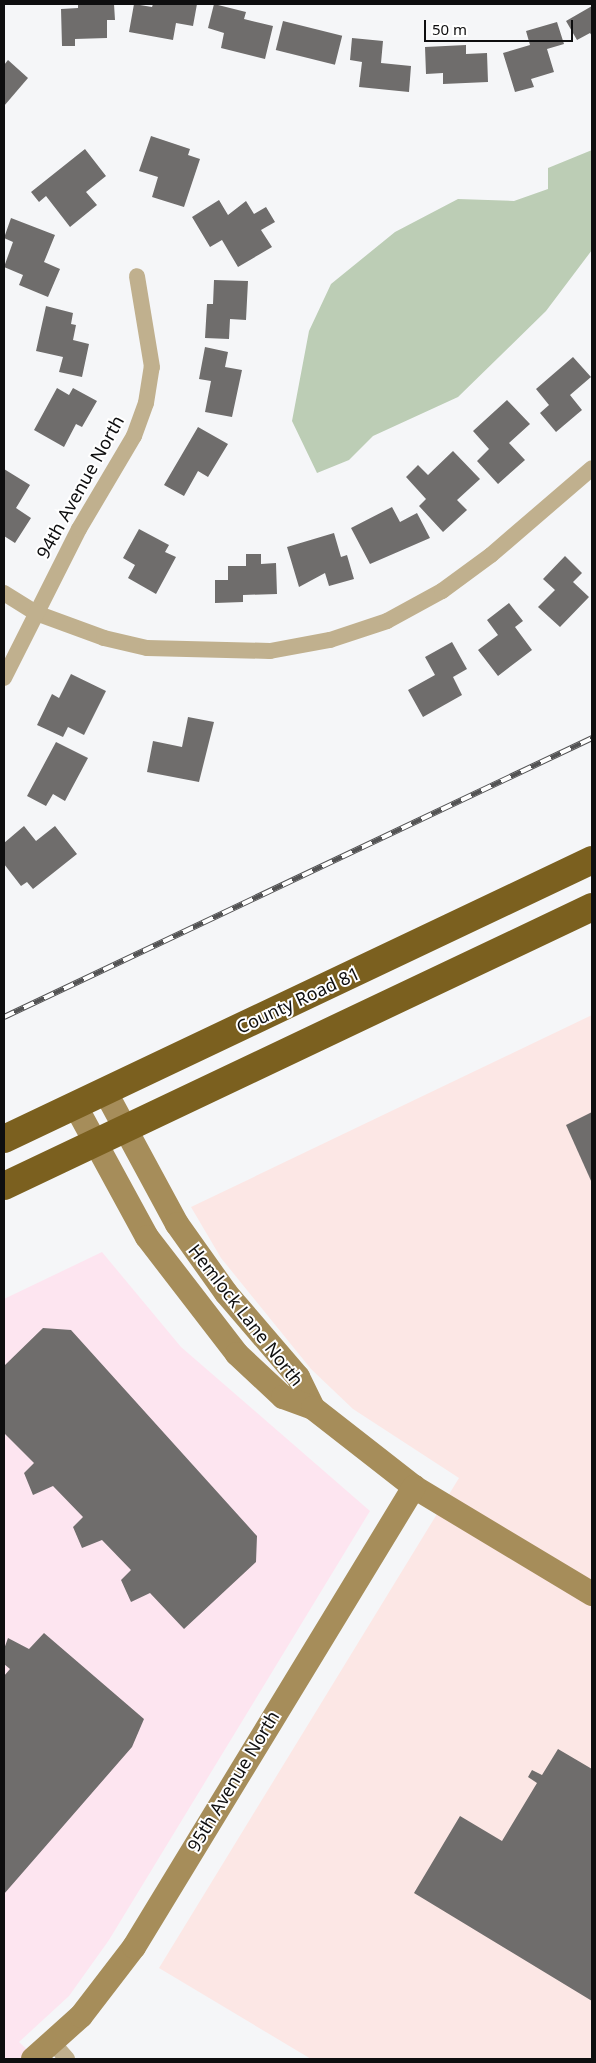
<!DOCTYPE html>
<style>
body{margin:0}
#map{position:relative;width:596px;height:2063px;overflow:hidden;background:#f5f6f8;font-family:"Noto Sans",sans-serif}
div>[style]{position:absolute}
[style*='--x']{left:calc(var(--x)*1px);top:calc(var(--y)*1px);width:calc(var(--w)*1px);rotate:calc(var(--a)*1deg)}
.commercial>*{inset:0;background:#fde5f0}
.industrial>*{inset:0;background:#fce7e5}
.green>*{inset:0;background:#bccdb5}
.building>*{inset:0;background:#6f6d6c;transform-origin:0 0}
.street>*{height:16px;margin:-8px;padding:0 8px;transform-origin:8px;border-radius:8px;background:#c0b08e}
.secondary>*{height:24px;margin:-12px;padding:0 12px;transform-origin:12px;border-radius:12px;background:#a68d5a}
.highway>*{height:28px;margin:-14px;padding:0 14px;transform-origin:14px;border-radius:14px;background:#7b601f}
.rail>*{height:5.5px;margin-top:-2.75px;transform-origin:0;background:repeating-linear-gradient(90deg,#fff 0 11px,#535354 0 22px);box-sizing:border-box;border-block:1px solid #535354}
span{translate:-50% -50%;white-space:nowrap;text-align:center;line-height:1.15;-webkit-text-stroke:4px #fff;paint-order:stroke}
.street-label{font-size:18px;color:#0e0e0f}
.frame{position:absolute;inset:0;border:5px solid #0e0e0f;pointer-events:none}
.scale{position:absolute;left:424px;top:20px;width:149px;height:22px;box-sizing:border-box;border:2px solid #0e0e0f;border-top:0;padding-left:6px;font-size:15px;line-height:18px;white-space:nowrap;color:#0e0e0f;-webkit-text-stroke:4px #fff;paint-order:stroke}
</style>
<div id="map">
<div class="commercial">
<div style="clip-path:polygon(102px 1252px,181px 1347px,370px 1511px,109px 1940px,69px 1996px,19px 2042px,37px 2059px,4px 2059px,4px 1299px)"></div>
</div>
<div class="industrial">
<div style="clip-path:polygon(592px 1015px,592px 2059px,311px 2059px,159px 1968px,459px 1478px,353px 1409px,311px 1369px,221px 1258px,191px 1207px)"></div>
</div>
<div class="green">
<div style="clip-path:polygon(592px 150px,592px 250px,546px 311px,458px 397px,373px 436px,349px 460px,317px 473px,292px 421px,309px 331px,331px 284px,395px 232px,458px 199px,514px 201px,548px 189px,548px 168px)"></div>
</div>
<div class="building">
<div style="clip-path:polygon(78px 4px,114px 4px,115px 20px,107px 20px,107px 38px,75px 39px,75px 46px,62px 46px,61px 9px,78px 8px)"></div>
<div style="clip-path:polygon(134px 4px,152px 7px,153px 4px,197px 4px,193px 26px,176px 23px,173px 40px,129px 32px)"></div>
<div style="clip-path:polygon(214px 4px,246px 12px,244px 19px,273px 26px,265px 59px,221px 48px,224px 33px,208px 28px)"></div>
<div style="clip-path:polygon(592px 6px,592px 36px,590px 33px,577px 40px,566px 21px)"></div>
<div style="left:283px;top:21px;width:61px;height:30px;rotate:14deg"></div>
<div style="clip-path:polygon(557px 22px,564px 44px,547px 49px,554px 72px,531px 79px,534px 87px,515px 92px,503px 53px,530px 45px,526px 31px)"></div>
<div style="clip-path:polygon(352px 38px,383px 41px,381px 63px,411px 66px,409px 92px,359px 87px,362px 62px,350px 60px)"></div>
<div style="clip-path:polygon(466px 45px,466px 54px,487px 53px,488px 82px,443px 84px,443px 73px,426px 74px,425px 47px)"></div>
<div style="clip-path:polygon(8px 60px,28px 78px,4px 106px,4px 65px)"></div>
<div style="clip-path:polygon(151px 136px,190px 149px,188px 155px,200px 159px,184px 207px,152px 197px,158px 177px,139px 171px)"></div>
<div style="clip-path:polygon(85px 149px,106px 176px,86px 192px,97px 205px,70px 227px,46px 196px,39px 202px,31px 192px)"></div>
<div style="clip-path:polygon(219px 200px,228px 215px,246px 201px,254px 214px,266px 207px,275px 222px,261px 230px,272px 247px,238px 267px,222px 240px,210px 247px,192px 217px)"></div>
<div style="clip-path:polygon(11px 218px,55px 235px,44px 262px,60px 269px,48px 297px,19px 285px,23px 275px,4px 267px,13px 242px,4px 238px)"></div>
<div style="clip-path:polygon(214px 280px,248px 281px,246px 320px,230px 319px,229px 339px,205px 338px,207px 304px,213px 304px)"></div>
<div style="clip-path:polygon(46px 306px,73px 313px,71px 324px,76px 325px,73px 340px,89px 344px,82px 377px,59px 372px,63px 357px,36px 351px)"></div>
<div style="clip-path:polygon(205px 347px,228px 352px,225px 367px,242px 370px,232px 417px,205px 412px,211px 381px,199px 379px)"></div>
<div style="clip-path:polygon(573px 357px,591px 377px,570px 395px,582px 410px,556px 432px,540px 413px,549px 405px,536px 389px)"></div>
<div style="clip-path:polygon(57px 388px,69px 395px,73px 388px,97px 401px,82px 427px,76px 424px,64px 447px,34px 430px)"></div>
<div style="clip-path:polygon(507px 400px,530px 424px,509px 443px,525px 460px,498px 484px,477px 461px,489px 449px,473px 431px)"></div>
<div style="clip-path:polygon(198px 427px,228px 444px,208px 477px,198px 471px,184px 496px,164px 485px)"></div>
<div style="clip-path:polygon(453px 451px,480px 479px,457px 500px,467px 510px,443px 532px,419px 506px,426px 499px,406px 477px,418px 465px,428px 475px)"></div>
<div style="clip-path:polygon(4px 469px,30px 485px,16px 508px,31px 518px,15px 543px,4px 536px)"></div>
<div style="clip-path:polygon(392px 507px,400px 522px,417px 513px,430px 538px,370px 564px,351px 528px)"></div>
<div style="clip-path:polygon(139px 529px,169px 545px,165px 552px,176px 557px,156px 594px,128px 578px,135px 565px,123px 558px)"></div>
<div style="clip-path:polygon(334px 533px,341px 557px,347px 555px,354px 579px,329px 586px,325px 573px,299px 587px,287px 547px)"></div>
<div style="clip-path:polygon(246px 554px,261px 554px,261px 564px,276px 563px,277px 594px,243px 595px,243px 602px,215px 603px,215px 580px,228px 580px,228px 566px,246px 566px)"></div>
<div style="clip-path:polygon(565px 556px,582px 573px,573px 582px,589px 597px,560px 627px,538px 607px,555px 590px,543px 579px)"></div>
<div style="clip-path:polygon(509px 603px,523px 621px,515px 627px,532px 650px,498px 676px,478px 650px,498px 635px,487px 620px)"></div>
<div style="clip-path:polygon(452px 642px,467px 669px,453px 677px,462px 695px,423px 717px,408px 690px,435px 675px,425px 657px)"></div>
<div style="clip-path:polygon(71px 674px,106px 691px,84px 735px,68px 727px,63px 737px,37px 725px,52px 694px,59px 698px)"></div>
<div style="clip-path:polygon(188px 717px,214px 722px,199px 782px,147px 772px,153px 741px,182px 747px)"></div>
<div style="clip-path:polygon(56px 742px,88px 758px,65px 801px,53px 794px,46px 806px,27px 796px)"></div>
<div style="clip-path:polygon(24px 826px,36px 841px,55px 826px,77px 854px,33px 889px,27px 882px,21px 886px,4px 864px,4px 843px)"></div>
<div style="clip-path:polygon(592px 1112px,592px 1183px,566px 1125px)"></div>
<div style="clip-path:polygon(43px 1328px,71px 1330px,257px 1536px,256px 1562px,184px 1629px,150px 1593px,131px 1602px,121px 1580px,131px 1570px,102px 1540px,82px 1548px,73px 1527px,83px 1517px,53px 1486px,33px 1495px,24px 1473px,34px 1463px,4px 1433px,4px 1366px)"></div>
<div style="clip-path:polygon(44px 1633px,144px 1719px,132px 1747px,4px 1894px,4px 1676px,10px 1669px,4px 1664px,4px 1649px,8px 1638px,29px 1649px)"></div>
<div style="clip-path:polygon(558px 1749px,592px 1769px,592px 2001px,414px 1893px,460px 1816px,502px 1841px,537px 1783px,528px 1777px,532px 1770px,542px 1775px)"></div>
</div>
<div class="street">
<div style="--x:4;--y:593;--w:38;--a:32"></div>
<div style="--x:36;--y:613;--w:72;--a:20.2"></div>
<div style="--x:104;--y:638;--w:44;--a:13.1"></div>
<div style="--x:147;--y:648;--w:123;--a:1.4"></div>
<div style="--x:270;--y:651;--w:61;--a:-10.4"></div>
<div style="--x:330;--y:640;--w:60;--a:-18.4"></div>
<div style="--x:387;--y:621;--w:63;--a:-28.6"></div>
<div style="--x:442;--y:591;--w:61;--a:-36.3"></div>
<div style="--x:491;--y:555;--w:133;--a:-40.7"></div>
<div style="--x:4;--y:678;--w:167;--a:-63.3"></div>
<div style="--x:79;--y:529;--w:108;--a:-59.4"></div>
<div style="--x:134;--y:436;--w:35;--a:-70"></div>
<div style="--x:146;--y:403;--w:36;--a:-81"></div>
<div style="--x:152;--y:367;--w:92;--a:-99.4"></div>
<div style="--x:54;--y:2044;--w:20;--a:49"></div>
</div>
<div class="secondary">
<div style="--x:105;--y:1091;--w:151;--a:61.6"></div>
<div style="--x:177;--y:1224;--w:85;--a:54.6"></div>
<div style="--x:226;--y:1293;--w:111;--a:49.4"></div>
<div style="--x:298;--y:1377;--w:34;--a:64"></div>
<div style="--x:75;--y:1105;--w:150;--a:61.4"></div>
<div style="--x:147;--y:1237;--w:148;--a:52.4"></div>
<div style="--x:237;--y:1354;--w:63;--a:43.1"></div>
<div style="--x:283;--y:1397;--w:32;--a:20"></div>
<div style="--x:313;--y:1408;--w:128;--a:38"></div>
<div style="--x:414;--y:1487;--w:208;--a:31"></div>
<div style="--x:33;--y:2059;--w:64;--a:-41.9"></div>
<div style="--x:81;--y:2016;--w:87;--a:-52.5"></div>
<div style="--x:134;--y:1947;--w:539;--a:-58.67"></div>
</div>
<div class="highway">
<div style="--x:4;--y:1139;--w:651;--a:-25.38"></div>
<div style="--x:4;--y:1186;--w:651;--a:-25.38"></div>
</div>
<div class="rail">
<div style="--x:4;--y:1017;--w:651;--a:-25.38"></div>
</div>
<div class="street-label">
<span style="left:80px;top:487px;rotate:-61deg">94th Avenue North</span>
<span style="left:298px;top:1000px;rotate:-25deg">County Road 81</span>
<span style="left:246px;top:1315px;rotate:52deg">Hemlock Lane North</span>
<span style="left:233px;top:1781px;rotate:-59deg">95th Avenue North</span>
</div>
<div class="frame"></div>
<div class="scale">50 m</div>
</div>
